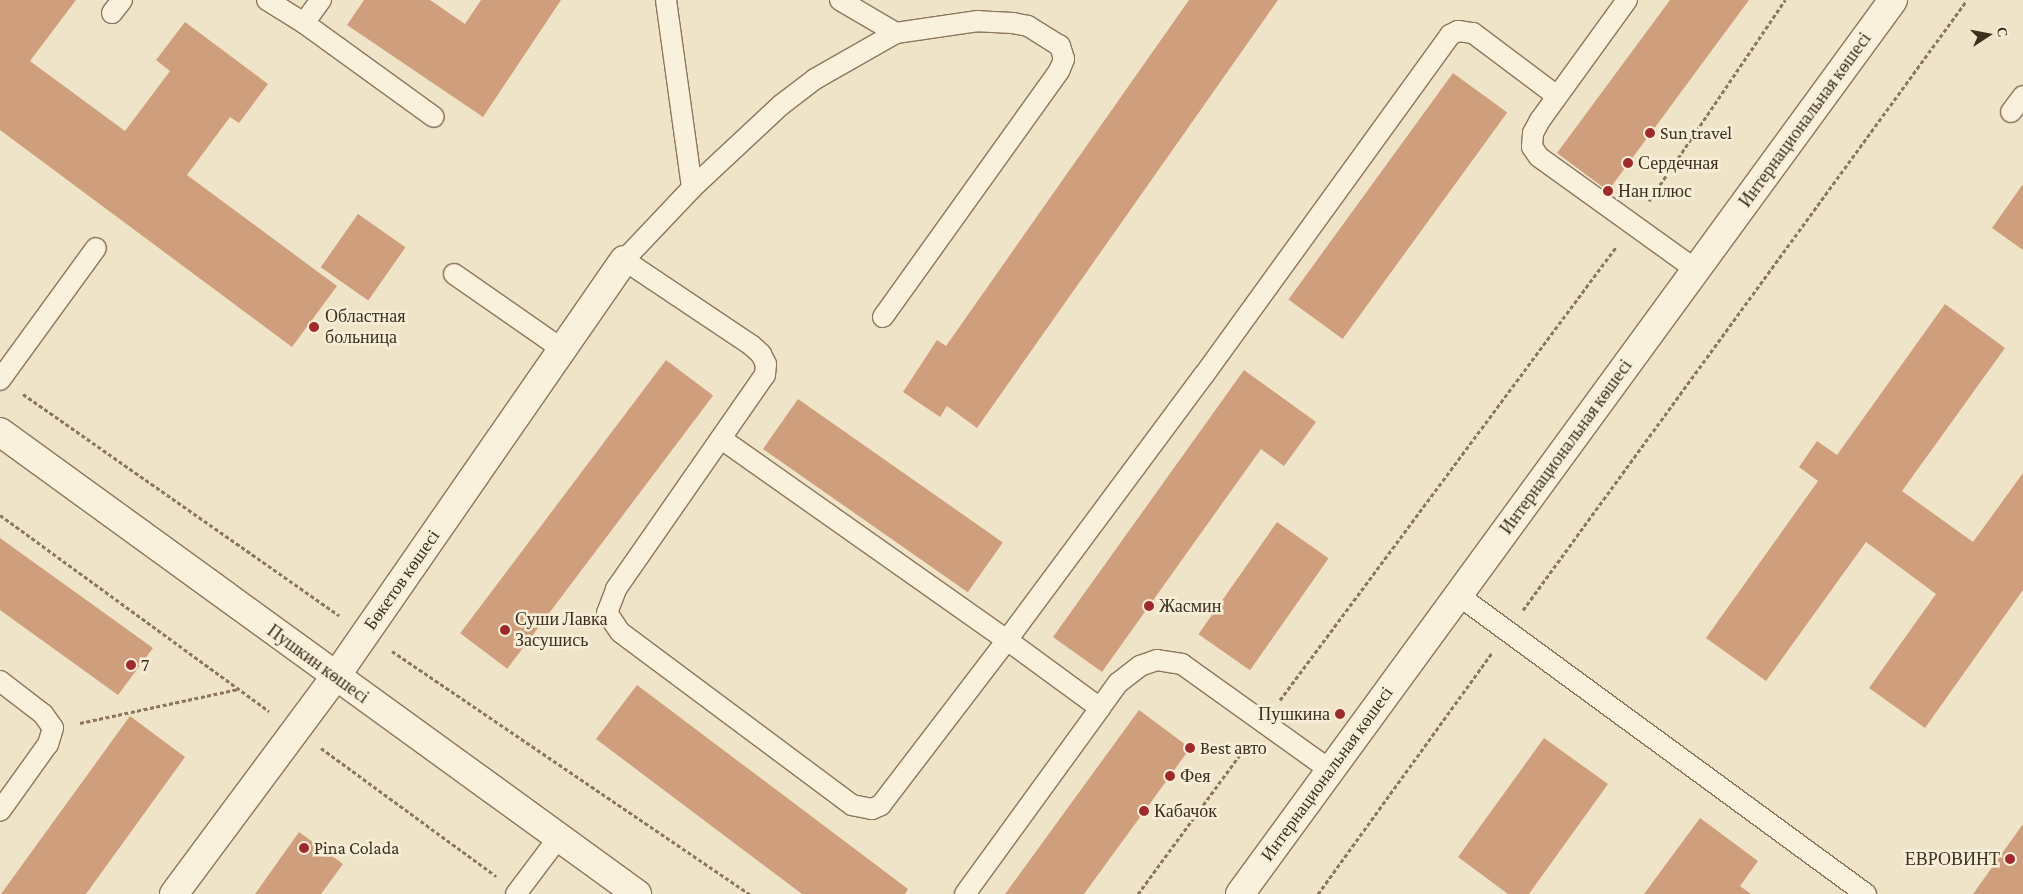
<!DOCTYPE html>
<meta charset="utf-8">
<style>
body{margin:0}
#map{position:relative;width:2023px;height:894px;overflow:hidden;background:#f0e4c8;font-family:"Crimson Pro",serif}
div>[style]{position:absolute}
[style*='--x']{left:calc(var(--x)*1px);top:calc(var(--y)*1px);width:calc(var(--w)*1px);rotate:calc(var(--a)*1deg)}
.building>*{inset:0;background:#cf9f7d;transform-origin:0 0}
.path>*{height:3px;margin-top:-1.5px;transform-origin:0;background:repeating-linear-gradient(90deg,#8d765c 0 4px,transparent 0 6.5px)}
.roads{filter:drop-shadow(1px 0 #8d765c) drop-shadow(-1px 0 #8d765c) drop-shadow(0 1px #8d765c) drop-shadow(0 -1px #8d765c)}
.service>*{height:20px;margin:-10px;padding:0 10px;transform-origin:10px;border-radius:10px;background:#faf1dc}
.minor>*{height:28px;margin:-14px;padding:0 14px;transform-origin:14px;border-radius:14px;background:#faf1dc}
.tertiary>*{height:28px;margin:-14px;padding:0 14px;transform-origin:14px;border-radius:14px;background:#faf1dc}
.dots>*{width:14px;height:14px;translate:-50% -50%;box-sizing:border-box;border:2px solid #f7eed8;border-radius:50%}
span{translate:-50% -50%;white-space:nowrap;text-align:center;line-height:1.15;-webkit-text-stroke:5px #f7eed8;paint-order:stroke}
.street-label{font-size:18px;color:#3d2e20}
.poi-label{font-size:18px;color:#3d2e20}
.left{translate:0 -50%;text-align:left}
.right{translate:-100% -50%;text-align:right}
.north{position:absolute;left:1963px;top:10px;width:50px;height:50px;-webkit-text-stroke:4px #f7eed8;paint-order:stroke;rotate:79deg;font-size:14px;font-weight:700;line-height:20px;text-align:center;color:#3d2e20}
.north::after{content:'';display:block;margin:auto;width:18px;height:22px;background:#3d2e20;clip-path:polygon(50% 0,100% 100%,50% 72%,0 100%)}
</style>
<div id="map">
<div class="building">
<div style="clip-path:polygon(0 0,76px 0,30px 61px,125px 131px,170px 71px,156px 60px,185px 22px,268px 84px,239px 123px,230px 117px,187px 175px,337px 286px,292px 347px,0 130px)"></div>
<div style="clip-path:polygon(364px 0,430px 0,465px 24px,481px 0,561px 0,483px 117px,347px 25px)"></div>
<div style="clip-path:polygon(1189px 0,1278px 0,977px 428px,947px 406px,940px 417px,903px 392px,937px 340px,946px 346px)"></div>
<div style="clip-path:polygon(1670px 0,1749px 0,1608px 191px,1557px 153px)"></div>
<div style="left:1453px;top:73px;width:67px;height:280px;rotate:36deg"></div>
<div style="clip-path:polygon(2023px 184px,2023px 250px,1992px 228px)"></div>
<div style="left:358px;top:214px;width:58px;height:65px;rotate:35deg"></div>
<div style="clip-path:polygon(1945px 304px,2005px 348px,1902px 491px,1973px 542px,2023px 473px,2023px 590px,1925px 728px,1869px 688px,1936px 594px,1866px 542px,1766px 681px,1706px 638px,1818px 481px,1799px 467px,1817px 441px,1837px 455px)"></div>
<div style="left:666px;top:360px;width:59px;height:342px;rotate:37deg"></div>
<div style="clip-path:polygon(1244px 370px,1316px 422px,1284px 466px,1261px 449px,1102px 672px,1053px 637px)"></div>
<div style="left:798px;top:399px;width:250px;height:61px;rotate:35deg"></div>
<div style="left:1277px;top:522px;width:63px;height:137px;rotate:35deg"></div>
<div style="clip-path:polygon(0 538px,153px 648px,118px 695px,0 610px)"></div>
<div style="clip-path:polygon(637px 685px,908px 889px,905px 894px,802px 894px,596px 739px)"></div>
<div style="clip-path:polygon(1139px 710px,1190px 748px,1170px 776px,1084px 894px,1005px 894px)"></div>
<div style="clip-path:polygon(130px 716px,185px 757px,86px 894px,1px 894px)"></div>
<div style="clip-path:polygon(1544px 738px,1608px 784px,1529px 894px,1508px 894px,1458px 857px)"></div>
<div style="clip-path:polygon(1700px 818px,1758px 861px,1740px 886px,1751px 894px,1644px 894px)"></div>
<div style="clip-path:polygon(2023px 824px,2023px 894px,1973px 894px)"></div>
<div style="clip-path:polygon(299px 832px,343px 864px,321px 894px,255px 894px)"></div>
</div>
<div class="path">
<div style="--x:1649;--y:201;--w:243;--a:-55.9"></div>
<div style="--x:23;--y:394;--w:386;--a:35"></div>
<div style="--x:0;--y:515;--w:333;--a:36.1"></div>
<div style="--x:1523;--y:610;--w:754;--a:-53.95"></div>
<div style="--x:392;--y:651;--w:433;--a:34.2"></div>
<div style="--x:1280;--y:700;--w:564;--a:-53.43"></div>
<div style="--x:80;--y:723;--w:162;--a:-12.1"></div>
<div style="--x:321;--y:748;--w:217;--a:36.2"></div>
<div style="--x:1138;--y:894;--w:185;--a:-53.8"></div>
<div style="--x:1318;--y:894;--w:297;--a:-54.2"></div>
</div>
<div class="roads">
<div class="service">
<div style="--x:267;--y:0;--w:44;--a:31.9"></div>
<div style="--x:304;--y:23;--w:29;--a:-54"></div>
<div style="--x:666;--y:0;--w:190;--a:82.1"></div>
<div style="--x:1627;--y:0;--w:148;--a:125.9"></div>
<div style="--x:1540;--y:120;--w:15;--a:118"></div>
<div style="--x:1533;--y:133;--w:14;--a:94"></div>
<div style="--x:1532;--y:147;--w:12;--a:55"></div>
<div style="--x:1539;--y:157;--w:193;--a:35.7"></div>
<div style="--x:112;--y:13;--w:16;--a:-52"></div>
<div style="--x:304;--y:23;--w:160;--a:35.9"></div>
<div style="--x:2011;--y:112;--w:20;--a:-53"></div>
<div style="--x:454;--y:274;--w:131;--a:34.8"></div>
<div style="--x:883;--y:317;--w:302;--a:-54.4"></div>
<div style="--x:1059;--y:71;--w:13;--a:-67"></div>
<div style="--x:1064;--y:59;--w:14;--a:-107"></div>
<div style="--x:1060;--y:46;--w:38;--a:-148"></div>
<div style="--x:1028;--y:26;--w:15;--a:-169"></div>
<div style="--x:1013;--y:23;--w:35;--a:-177"></div>
<div style="--x:978;--y:21;--w:83;--a:171.7"></div>
<div style="--x:0;--y:380;--w:163;--a:-54"></div>
<div style="--x:723;--y:440;--w:347;--a:35.2"></div>
<div style="--x:1007;--y:640;--w:208;--a:127.4"></div>
<div style="--x:881;--y:805;--w:10;--a:156"></div>
<div style="--x:872;--y:809;--w:20;--a:-169"></div>
<div style="--x:852;--y:805;--w:289;--a:-143.3"></div>
<div style="--x:620;--y:632;--w:23;--a:-124"></div>
<div style="--x:607;--y:613;--w:26;--a:-69"></div>
<div style="--x:616;--y:589;--w:261;--a:-55.2"></div>
<div style="--x:765;--y:375;--w:11;--a:-85"></div>
<div style="--x:766;--y:364;--w:11;--a:-117"></div>
<div style="--x:761;--y:354;--w:13;--a:-138"></div>
<div style="--x:751;--y:345;--w:153;--a:-146.2"></div>
<div style="--x:624;--y:260;--w:99;--a:-46.6"></div>
<div style="--x:692;--y:188;--w:122;--a:-43"></div>
<div style="--x:781;--y:105;--w:43;--a:-37.4"></div>
<div style="--x:815;--y:79;--w:93;--a:-29.6"></div>
<div style="--x:896;--y:33;--w:65;--a:-149.5"></div>
<div style="--x:1458;--y:595;--w:506;--a:36.24"></div>
<div style="--x:0;--y:681;--w:54;--a:37.5"></div>
<div style="--x:43;--y:714;--w:17;--a:54"></div>
<div style="--x:53;--y:728;--w:17;--a:107"></div>
<div style="--x:48;--y:744;--w:82;--a:125.6"></div>
<div style="--x:1330;--y:770;--w:182;--a:-144.4"></div>
<div style="--x:1182;--y:664;--w:25;--a:-171"></div>
<div style="--x:1157;--y:660;--w:18;--a:161"></div>
<div style="--x:1140;--y:666;--w:28;--a:142"></div>
<div style="--x:1118;--y:683;--w:31;--a:126"></div>
<div style="--x:1100;--y:708;--w:115;--a:-143.8"></div>
<div style="--x:1007;--y:640;--w:330;--a:-53.4"></div>
<div style="--x:1204;--y:375;--w:420;--a:-54.1"></div>
<div style="--x:1450;--y:35;--w:9;--a:-27"></div>
<div style="--x:1458;--y:31;--w:15;--a:8"></div>
<div style="--x:1473;--y:33;--w:105;--a:36.9"></div>
<div style="--x:516;--y:894;--w:71;--a:-53"></div>
<div style="--x:965;--y:894;--w:230;--a:-54"></div>
</div>
<div class="minor">
<div style="--x:336;--y:676;--w:506;--a:-55.3"></div>
</div>
<div class="tertiary">
<div style="--x:0;--y:432;--w:787;--a:35.95"></div>
<div style="--x:174;--y:894;--w:272;--a:-53.4"></div>
<div style="--x:1240;--y:894;--w:1107;--a:-53.85"></div>
</div>
</div>
<div class="dots">
<div style="left:1650px;top:133px;background:#9e2a2b"></div>
<div style="left:1628px;top:163px;background:#9e2a2b"></div>
<div style="left:1608px;top:191px;background:#9e2a2b"></div>
<div style="left:314px;top:327px;background:#9e2a2b"></div>
<div style="left:1149px;top:606px;background:#9e2a2b"></div>
<div style="left:505px;top:630px;background:#9e2a2b"></div>
<div style="left:131px;top:665px;background:#9e2a2b"></div>
<div style="left:1340px;top:714px;background:#9e2a2b"></div>
<div style="left:1190px;top:748px;background:#9e2a2b"></div>
<div style="left:1170px;top:776px;background:#9e2a2b"></div>
<div style="left:1144px;top:811px;background:#9e2a2b"></div>
<div style="left:304px;top:848px;background:#9e2a2b"></div>
<div style="left:2010px;top:859px;background:#9e2a2b"></div>
</div>
<div class="street-label">
<span style="left:1805px;top:120px;rotate:-54deg">Интернациональная көшесі</span>
<span style="left:1566px;top:447px;rotate:-54deg">Интернациональная көшесі</span>
<span style="left:402px;top:580px;rotate:-55deg">Бөкетов көшесі</span>
<span style="left:318px;top:664px;rotate:36deg">Пушкин көшесі</span>
<span style="left:1327px;top:774px;rotate:-54deg">Интернациональная көшесі</span>
</div>
<div class="poi-label">
<span class="left" style="left:1660px;top:133px">Sun travel</span>
<span class="left" style="left:1638px;top:163px">Сердечная</span>
<span class="left" style="left:1618px;top:191px">Нан плюс</span>
<span class="left" style="left:325px;top:327px">Областная<br>больница</span>
<span class="left" style="left:1159px;top:606px">Жасмин</span>
<span class="left" style="left:515px;top:630px">Суши Лавка<br>Засушись</span>
<span class="left" style="left:141px;top:665px">7</span>
<span class="right" style="left:1330px;top:714px">Пушкина</span>
<span class="left" style="left:1200px;top:748px">Best авто</span>
<span class="left" style="left:1180px;top:776px">Фея</span>
<span class="left" style="left:1154px;top:811px">Кабачок</span>
<span class="left" style="left:314px;top:848px">Pina Colada</span>
<span class="right" style="left:2000px;top:859px">ЕВРОВИНТ</span>
</div>
<div class="north">С</div>
</div>
